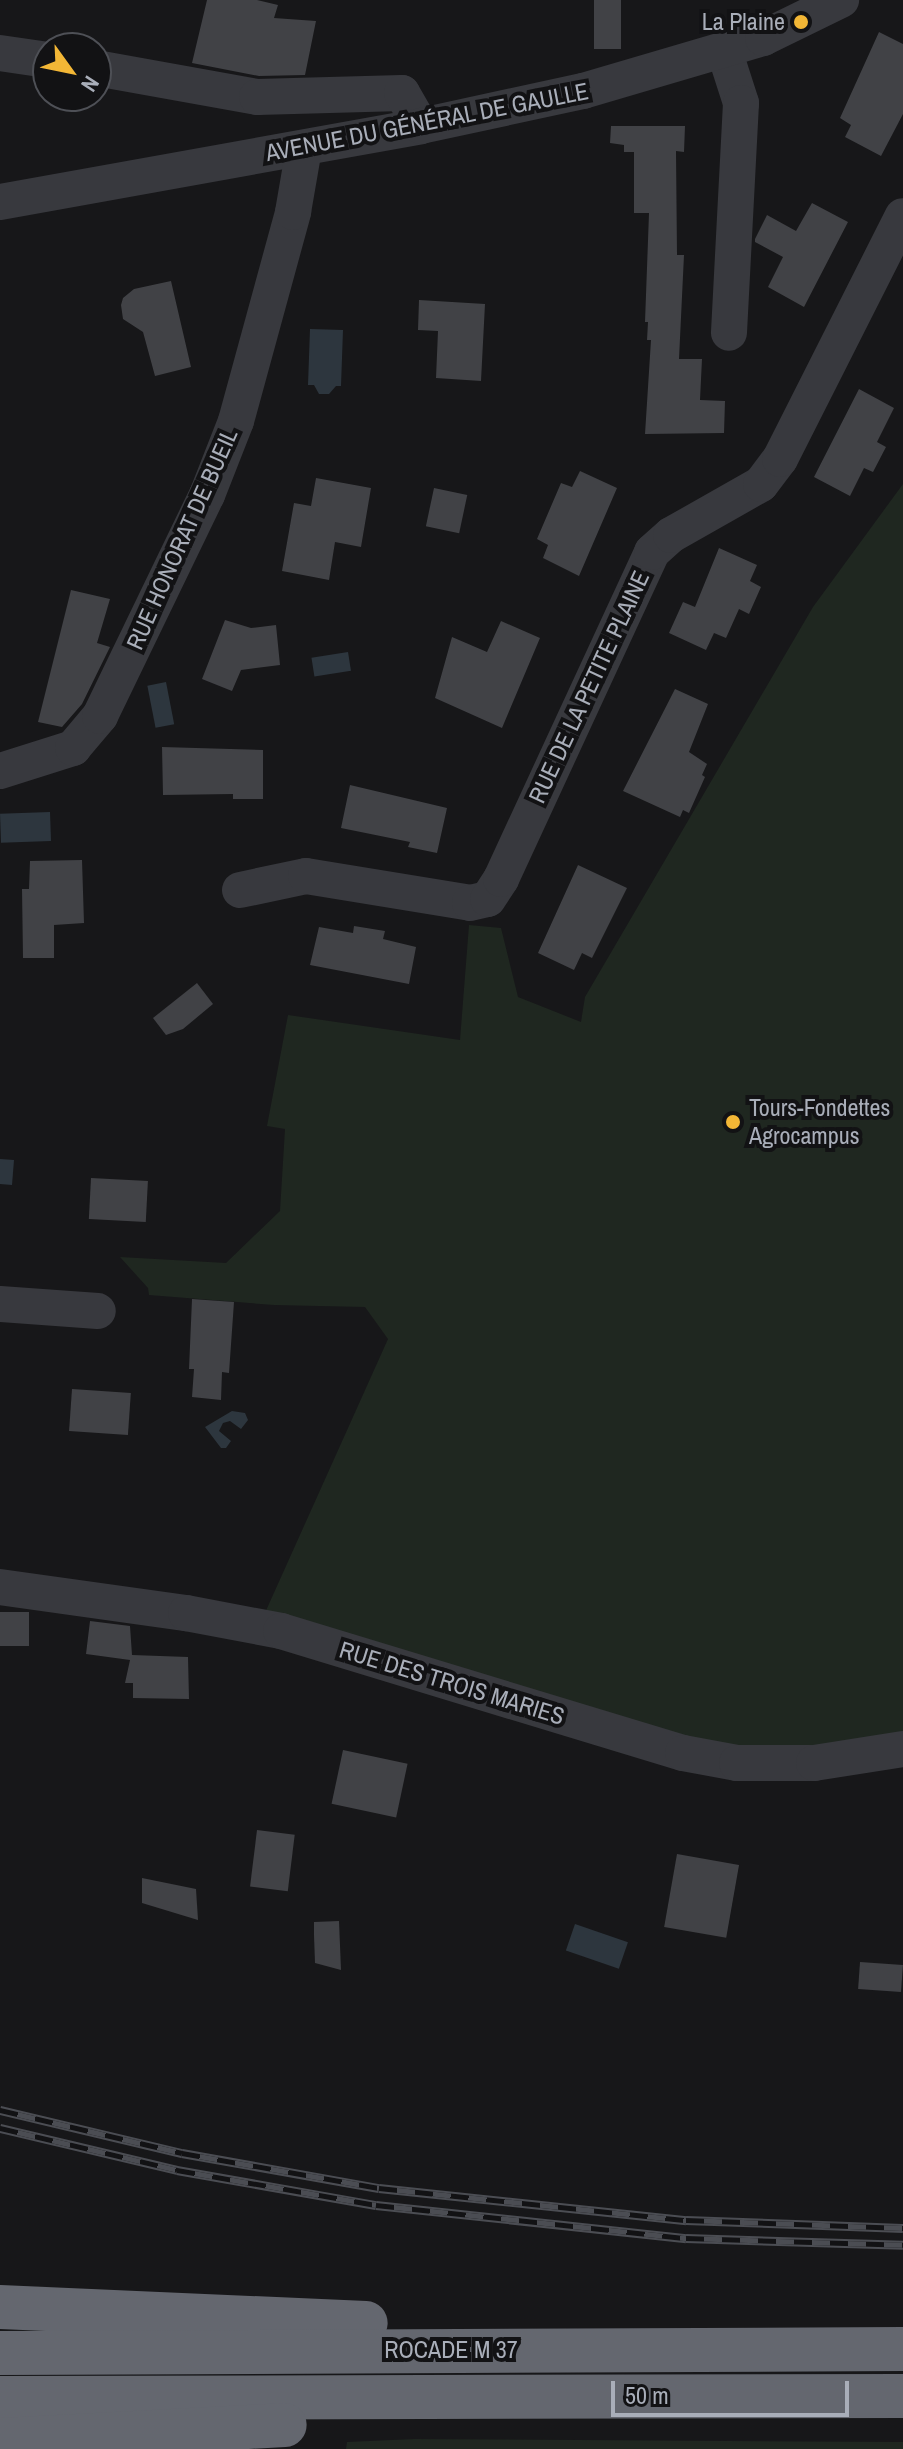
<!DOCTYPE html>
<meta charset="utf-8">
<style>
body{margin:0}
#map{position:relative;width:903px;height:2449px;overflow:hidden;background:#171719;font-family:"Archivo Narrow",sans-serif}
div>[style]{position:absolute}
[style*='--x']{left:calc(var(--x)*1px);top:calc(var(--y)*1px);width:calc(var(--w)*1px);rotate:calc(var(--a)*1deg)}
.green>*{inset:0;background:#1f2720}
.water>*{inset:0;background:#2d363e;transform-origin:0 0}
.building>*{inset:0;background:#414246;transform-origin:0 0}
.minor>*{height:36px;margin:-18px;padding:0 18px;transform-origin:18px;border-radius:18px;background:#38393e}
.highway>*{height:44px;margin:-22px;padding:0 22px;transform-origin:22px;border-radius:22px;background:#64676f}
.rail>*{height:9px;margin-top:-4.5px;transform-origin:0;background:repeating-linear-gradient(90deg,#121214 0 18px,#4b4d53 0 36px);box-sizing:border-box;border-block:2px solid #4b4d53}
.dots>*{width:22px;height:22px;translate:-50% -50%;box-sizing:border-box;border:4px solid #121214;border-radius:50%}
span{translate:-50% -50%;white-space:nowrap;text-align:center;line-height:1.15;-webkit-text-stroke:8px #121214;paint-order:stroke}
.poi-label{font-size:24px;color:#a9aeb9}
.right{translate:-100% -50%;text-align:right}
.left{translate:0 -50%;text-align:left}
.street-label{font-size:24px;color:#a9aeb9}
.north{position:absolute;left:32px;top:32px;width:80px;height:80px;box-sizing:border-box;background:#121214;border:2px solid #4e5056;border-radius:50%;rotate:123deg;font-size:22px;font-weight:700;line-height:32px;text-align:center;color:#a9aeb9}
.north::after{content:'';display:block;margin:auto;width:28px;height:36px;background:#f3b736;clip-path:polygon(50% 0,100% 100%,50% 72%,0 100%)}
.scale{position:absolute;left:611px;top:2381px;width:238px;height:36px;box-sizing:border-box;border:4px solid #a9aeb9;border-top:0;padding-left:10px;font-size:24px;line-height:28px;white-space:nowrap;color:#a9aeb9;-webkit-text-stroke:6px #121214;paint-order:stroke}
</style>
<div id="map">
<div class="green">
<div style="clip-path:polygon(903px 484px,903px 1749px,775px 1764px,264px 1615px,388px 1339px,365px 1307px,274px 1305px,149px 1295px,148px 1288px,120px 1257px,226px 1263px,280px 1211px,285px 1129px,267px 1126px,288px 1015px,460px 1040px,469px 925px,501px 928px,518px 997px,581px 1022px,585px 997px,813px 607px)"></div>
<div style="clip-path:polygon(414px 2439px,903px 2442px,903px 2449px,346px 2449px,347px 2442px)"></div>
</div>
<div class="water">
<div style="clip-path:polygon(310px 329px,343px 330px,341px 386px,336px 386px,329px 394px,319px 394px,314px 385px,308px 385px)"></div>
<div style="left:348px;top:652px;width:19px;height:37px;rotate:81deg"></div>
<div style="left:166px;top:682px;width:43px;height:19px;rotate:79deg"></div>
<div style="left:50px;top:812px;width:29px;height:50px;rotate:88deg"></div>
<div style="clip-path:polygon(0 1159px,14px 1160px,12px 1185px,0 1184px)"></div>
<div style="clip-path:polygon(232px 1411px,245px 1413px,248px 1420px,241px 1429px,230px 1421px,223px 1423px,219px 1431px,231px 1441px,226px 1448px,221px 1448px,205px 1427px)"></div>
<div style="left:575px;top:1924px;width:56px;height:28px;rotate:19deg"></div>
</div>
<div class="building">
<div style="clip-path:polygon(207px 0,257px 0,278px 5px,274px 18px,316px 21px,305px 75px,259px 76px,192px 63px)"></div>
<div style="left:594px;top:0;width:27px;height:49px"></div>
<div style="clip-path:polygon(879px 32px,903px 44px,903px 114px,881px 156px,845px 137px,851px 125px,840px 118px)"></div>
<div style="clip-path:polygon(611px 126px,685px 126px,684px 152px,676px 151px,677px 255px,684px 255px,679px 359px,702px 359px,700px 400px,725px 401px,724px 433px,645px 434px,651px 340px,647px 340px,648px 322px,645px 322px,649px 213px,634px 213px,634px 152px,624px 152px,624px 145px,610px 143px)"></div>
<div style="clip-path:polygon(812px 203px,848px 222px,804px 307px,768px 287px,783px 257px,755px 242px,755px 239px,767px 215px,796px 231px)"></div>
<div style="clip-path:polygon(171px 281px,191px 367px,155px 376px,143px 332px,123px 319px,121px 305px,123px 298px,134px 289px)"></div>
<div style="clip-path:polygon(419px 300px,485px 304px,481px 381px,436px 378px,438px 331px,418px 330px)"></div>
<div style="clip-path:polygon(859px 389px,894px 408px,877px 442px,886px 447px,873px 472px,864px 468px,850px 496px,814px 477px)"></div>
<div style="clip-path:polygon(580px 471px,617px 488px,579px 576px,543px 558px,548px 545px,537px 539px,561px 483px,572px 487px)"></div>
<div style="clip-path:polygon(316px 478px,371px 488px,361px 547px,335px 542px,329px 580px,282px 571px,294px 503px,311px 506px)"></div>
<div style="left:434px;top:488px;width:34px;height:39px;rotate:12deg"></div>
<div style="clip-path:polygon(719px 548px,757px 565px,750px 581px,761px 587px,749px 614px,739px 609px,726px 638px,714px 633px,706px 650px,669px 633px,683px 602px,695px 607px)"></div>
<div style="clip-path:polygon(71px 590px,110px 599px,97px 643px,110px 647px,82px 704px,62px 727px,38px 722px)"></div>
<div style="clip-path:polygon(225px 620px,251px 628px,276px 625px,280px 665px,241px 670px,232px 691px,202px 679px)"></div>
<div style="clip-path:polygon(501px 621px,540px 638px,502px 728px,435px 698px,452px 637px,487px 652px)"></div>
<div style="clip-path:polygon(675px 689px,708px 704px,689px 752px,707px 764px,702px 775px,705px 777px,689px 813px,683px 810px,680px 817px,623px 791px)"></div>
<div style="clip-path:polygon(162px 747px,263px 750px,263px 799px,233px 799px,233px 794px,163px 795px)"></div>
<div style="clip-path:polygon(350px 785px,447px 808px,437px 853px,408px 847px,410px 842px,341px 828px)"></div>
<div style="clip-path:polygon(82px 860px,84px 923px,54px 925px,54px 958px,23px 958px,22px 889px,29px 889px,30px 861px)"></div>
<div style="clip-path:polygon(578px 865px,627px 888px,592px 958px,582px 953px,574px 970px,538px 953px)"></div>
<div style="clip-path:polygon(354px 926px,385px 931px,383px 939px,416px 947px,409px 984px,310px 965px,319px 927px,353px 933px)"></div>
<div style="clip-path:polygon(197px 983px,213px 1004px,183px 1029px,166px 1035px,153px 1018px)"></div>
<div style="left:91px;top:1178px;width:57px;height:41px;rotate:3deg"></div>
<div style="clip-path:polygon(192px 1299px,234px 1302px,229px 1373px,222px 1372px,221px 1400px,192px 1397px,194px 1369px,189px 1369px)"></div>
<div style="left:72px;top:1389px;width:59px;height:42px;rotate:4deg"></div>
<div style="left:0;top:1612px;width:29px;height:34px"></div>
<div style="clip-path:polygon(90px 1621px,130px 1626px,132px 1655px,188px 1657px,189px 1699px,133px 1698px,133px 1683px,125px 1683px,130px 1660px,86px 1654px)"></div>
<div style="left:343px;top:1750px;width:66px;height:55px;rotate:12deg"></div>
<div style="left:257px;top:1830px;width:38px;height:57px;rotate:7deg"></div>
<div style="left:677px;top:1854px;width:63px;height:74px;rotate:10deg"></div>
<div style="clip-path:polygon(142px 1878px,196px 1889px,198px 1920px,142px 1903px)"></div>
<div style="clip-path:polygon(339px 1921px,341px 1970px,315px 1963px,314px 1935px,314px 1922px)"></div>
<div style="left:860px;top:1962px;width:43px;height:27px;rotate:4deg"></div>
</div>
<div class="minor">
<div style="--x:724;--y:50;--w:56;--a:72.2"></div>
<div style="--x:741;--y:103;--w:230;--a:93"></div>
<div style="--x:0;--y:53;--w:49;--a:8.3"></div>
<div style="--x:96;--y:68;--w:164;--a:10.2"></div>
<div style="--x:257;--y:97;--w:145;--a:-1.6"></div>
<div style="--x:402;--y:93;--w:38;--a:60"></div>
<div style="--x:0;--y:202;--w:428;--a:-10.2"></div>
<div style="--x:421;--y:126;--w:166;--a:-12.2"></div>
<div style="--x:583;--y:91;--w:188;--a:-16.4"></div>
<div style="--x:763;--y:38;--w:87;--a:-26"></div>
<div style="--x:0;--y:771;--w:77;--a:-17.5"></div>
<div style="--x:73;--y:748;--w:42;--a:-49.8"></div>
<div style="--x:100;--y:716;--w:246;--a:-64.2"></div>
<div style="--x:207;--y:495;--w:79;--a:-68.6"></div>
<div style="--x:236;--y:421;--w:217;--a:-74.7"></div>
<div style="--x:293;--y:212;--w:65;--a:-80.2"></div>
<div style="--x:240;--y:890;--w:67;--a:-12"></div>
<div style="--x:306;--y:876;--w:166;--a:9.3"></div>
<div style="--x:470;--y:903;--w:18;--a:-13"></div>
<div style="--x:488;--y:899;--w:24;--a:-57"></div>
<div style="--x:501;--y:879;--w:360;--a:-65.2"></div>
<div style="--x:652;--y:552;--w:25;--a:-42"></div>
<div style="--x:671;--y:535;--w:103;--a:-29.5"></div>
<div style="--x:761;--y:484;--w:31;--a:-53"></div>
<div style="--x:780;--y:459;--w:272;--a:-63.2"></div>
<div style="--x:0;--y:1304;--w:98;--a:4.1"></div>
<div style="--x:0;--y:1587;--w:188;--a:8"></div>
<div style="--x:186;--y:1613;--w:97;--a:10.7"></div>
<div style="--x:281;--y:1631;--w:420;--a:16.9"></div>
<div style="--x:683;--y:1753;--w:55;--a:10.5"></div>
<div style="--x:737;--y:1763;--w:77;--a:0"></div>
<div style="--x:814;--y:1763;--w:90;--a:-8.9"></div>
</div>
<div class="highway">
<div style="--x:0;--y:2307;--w:366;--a:2.5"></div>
<div style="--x:0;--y:2353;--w:903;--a:-0.25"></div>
<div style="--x:0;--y:2398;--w:903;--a:-0.13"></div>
<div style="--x:0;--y:2440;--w:285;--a:-3"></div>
</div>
<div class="rail">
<div style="--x:0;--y:2110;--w:187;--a:13.3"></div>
<div style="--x:182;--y:2153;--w:200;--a:10.1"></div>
<div style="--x:379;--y:2188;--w:309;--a:6"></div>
<div style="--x:686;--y:2220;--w:217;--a:2.1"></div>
<div style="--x:0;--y:2128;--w:182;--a:13.3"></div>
<div style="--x:177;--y:2170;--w:202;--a:10"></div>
<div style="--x:376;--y:2205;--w:312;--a:6.1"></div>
<div style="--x:686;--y:2238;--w:217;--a:1.8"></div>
</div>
<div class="dots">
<div style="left:801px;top:22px;background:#f3b736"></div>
<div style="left:733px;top:1122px;background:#f3b736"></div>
</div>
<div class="poi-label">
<span class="right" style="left:785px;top:22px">La Plaine</span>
<span class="left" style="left:749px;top:1122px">Tours-Fondettes<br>Agrocampus</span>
</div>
<div class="street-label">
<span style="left:427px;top:122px;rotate:-11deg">AVENUE DU GÉNÉRAL DE GAULLE</span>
<span style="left:182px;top:539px;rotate:-66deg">RUE HONORAT DE BUEIL</span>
<span style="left:589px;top:687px;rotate:-65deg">RUE DE LA PETITE PLAINE</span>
<span style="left:452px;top:1683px;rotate:17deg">RUE DES TROIS MARIES</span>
<span style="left:451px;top:2350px">ROCADE M 37</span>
</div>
<div class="north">N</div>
<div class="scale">50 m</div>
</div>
